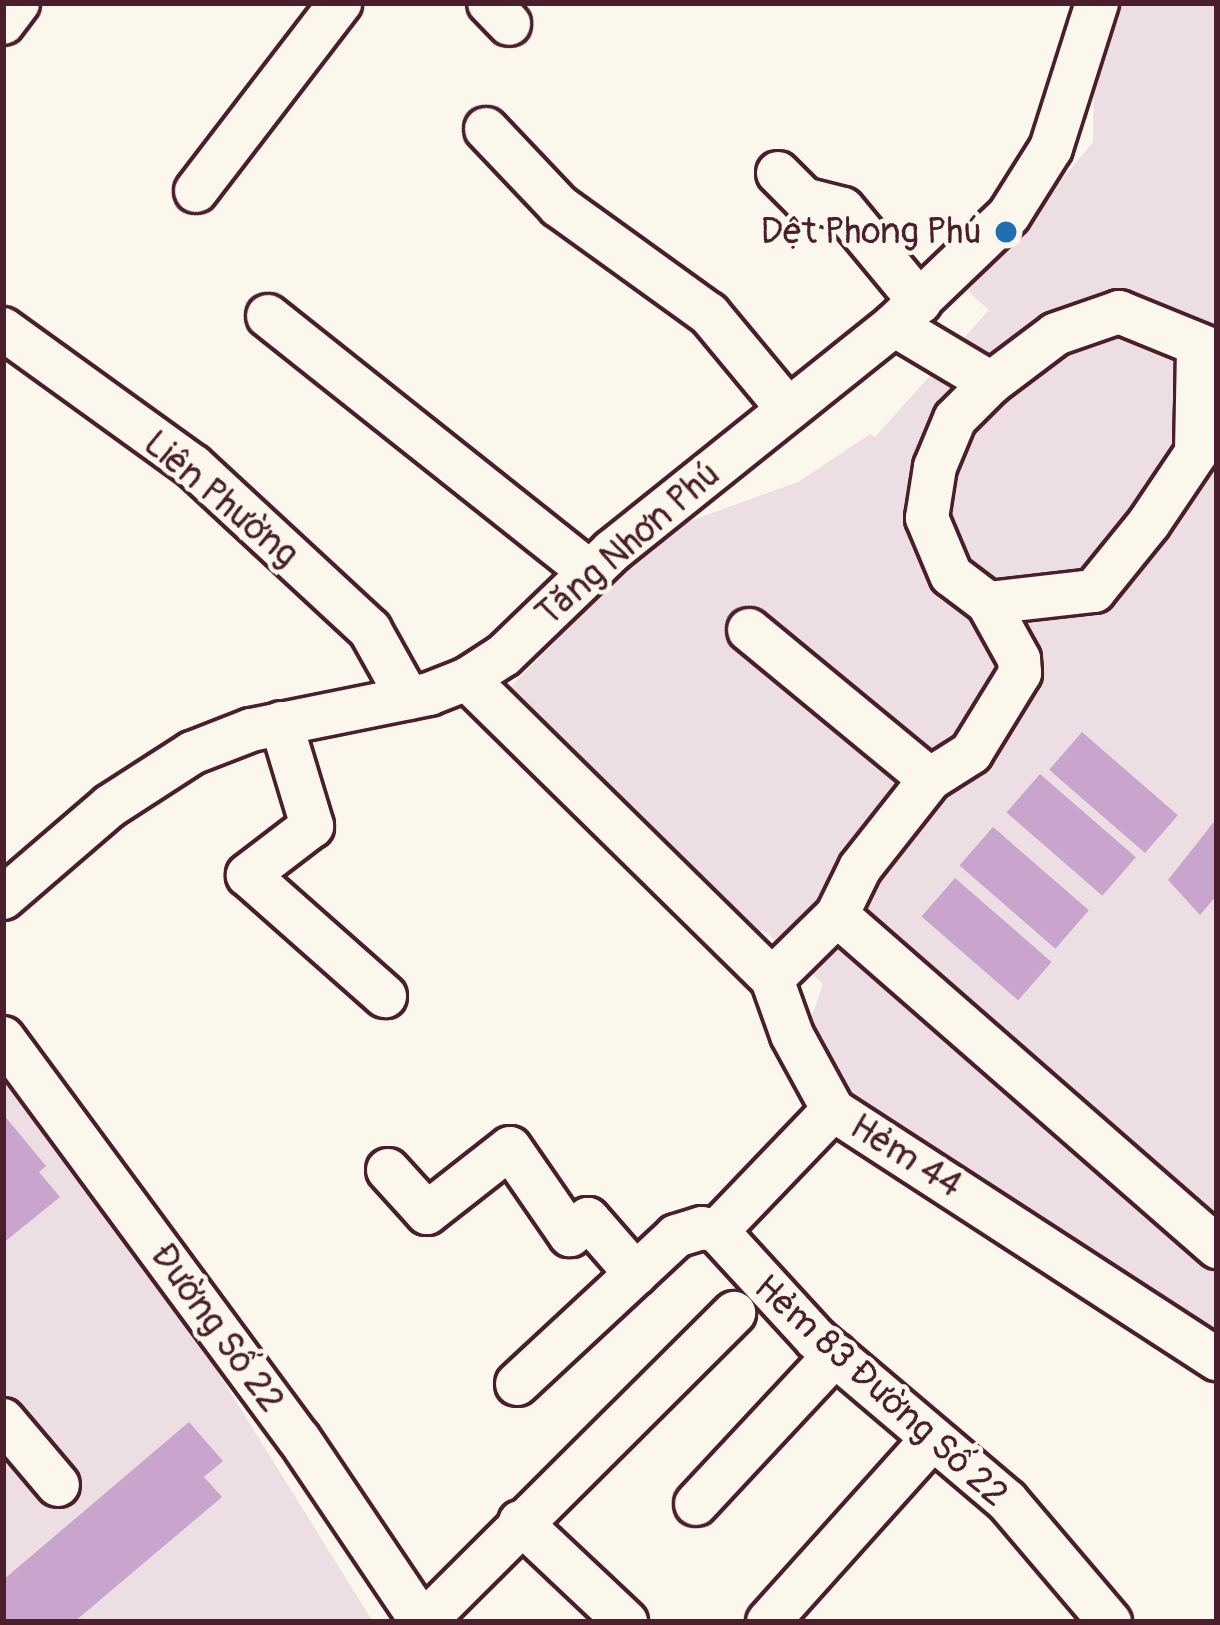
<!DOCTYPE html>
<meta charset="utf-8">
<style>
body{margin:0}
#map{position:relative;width:1220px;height:1625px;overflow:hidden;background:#fbf7ec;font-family:Pangolin,sans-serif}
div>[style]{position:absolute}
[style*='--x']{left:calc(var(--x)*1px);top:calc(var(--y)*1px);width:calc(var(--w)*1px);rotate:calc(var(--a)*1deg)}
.built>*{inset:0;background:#ecdee3}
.building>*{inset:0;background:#c9a5cd;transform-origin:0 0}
.roads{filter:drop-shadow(3px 0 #4a1f2b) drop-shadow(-3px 0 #4a1f2b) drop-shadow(0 3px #4a1f2b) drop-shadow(0 -3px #4a1f2b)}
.minor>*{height:42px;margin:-21px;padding:0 21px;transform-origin:21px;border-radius:21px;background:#fbf7ec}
.dots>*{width:33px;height:33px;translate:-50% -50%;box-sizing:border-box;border:6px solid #fbf7ec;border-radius:50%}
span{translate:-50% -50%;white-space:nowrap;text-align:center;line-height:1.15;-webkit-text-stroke:9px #fbf7ec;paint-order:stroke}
.poi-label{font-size:36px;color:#4a1f2b}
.right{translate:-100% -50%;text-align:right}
.street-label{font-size:36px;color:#4a1f2b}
.frame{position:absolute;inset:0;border:6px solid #4a1f2b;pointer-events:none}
</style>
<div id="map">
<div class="built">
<div style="clip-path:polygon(1118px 3px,1217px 3px,1217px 1353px,847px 1110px,805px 1036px,823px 984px,766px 932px,742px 928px,502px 696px,624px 571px,682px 524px,798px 482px,870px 434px,875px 437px,989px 310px,968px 291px,1093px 142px,1094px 75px)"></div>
<div style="clip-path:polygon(3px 1063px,196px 1337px,373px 1622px,3px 1622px)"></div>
</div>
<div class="building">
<div style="left:1082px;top:732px;width:127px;height:50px;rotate:41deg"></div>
<div style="left:1040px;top:774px;width:127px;height:51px;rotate:41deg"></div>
<div style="clip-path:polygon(1217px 818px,1217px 895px,1200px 915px,1168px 880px)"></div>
<div style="left:993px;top:827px;width:127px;height:51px;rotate:41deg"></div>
<div style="left:955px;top:878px;width:128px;height:51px;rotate:41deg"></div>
<div style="clip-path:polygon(3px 1114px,46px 1166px,39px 1172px,60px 1197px,3px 1243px)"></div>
<div style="clip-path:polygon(189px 1422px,223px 1461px,204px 1477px,222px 1497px,74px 1622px,3px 1622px,3px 1580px)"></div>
</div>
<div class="roads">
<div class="minor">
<div style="--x:489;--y:3;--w:29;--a:46"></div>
<div style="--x:3;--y:23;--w:25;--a:-53"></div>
<div style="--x:486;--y:129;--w:106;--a:46.5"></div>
<div style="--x:559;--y:206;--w:185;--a:35.8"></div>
<div style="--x:709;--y:314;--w:124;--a:50.3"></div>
<div style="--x:778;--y:173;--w:37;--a:45"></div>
<div style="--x:804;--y:199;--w:40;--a:14.4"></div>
<div style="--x:843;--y:209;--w:121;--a:50.4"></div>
<div style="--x:196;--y:191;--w:237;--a:-52.5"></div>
<div style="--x:268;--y:316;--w:411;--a:38.5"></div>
<div style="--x:894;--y:325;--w:113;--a:30.9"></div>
<div style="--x:3;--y:329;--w:234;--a:35.8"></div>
<div style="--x:193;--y:466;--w:241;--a:42.8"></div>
<div style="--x:370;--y:630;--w:78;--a:60.8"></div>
<div style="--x:988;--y:603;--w:107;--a:-6.5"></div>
<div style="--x:1094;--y:591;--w:87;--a:-51"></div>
<div style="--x:1149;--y:523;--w:84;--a:-56.1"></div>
<div style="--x:1196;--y:453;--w:105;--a:-88.9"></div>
<div style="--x:749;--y:630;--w:234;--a:39.5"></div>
<div style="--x:467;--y:679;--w:428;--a:44.5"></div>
<div style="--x:772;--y:979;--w:59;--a:70.3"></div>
<div style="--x:792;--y:1035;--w:85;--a:61.3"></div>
<div style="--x:833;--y:1110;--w:458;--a:33"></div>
<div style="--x:281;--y:723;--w:108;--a:73.2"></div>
<div style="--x:312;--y:826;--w:81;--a:142.6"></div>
<div style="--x:248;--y:875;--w:183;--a:41.5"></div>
<div style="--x:3;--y:898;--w:141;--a:-40.7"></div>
<div style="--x:110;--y:806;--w:98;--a:-32.9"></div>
<div style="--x:192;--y:753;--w:63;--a:-21.3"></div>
<div style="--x:251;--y:730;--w:182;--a:-11.4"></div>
<div style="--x:429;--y:694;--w:41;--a:-21.5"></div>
<div style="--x:467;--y:679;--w:44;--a:-33"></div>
<div style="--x:504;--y:655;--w:150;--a:-43.9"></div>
<div style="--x:612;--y:551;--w:361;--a:-38.7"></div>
<div style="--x:894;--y:325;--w:159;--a:-43.7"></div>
<div style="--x:1009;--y:215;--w:79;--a:-57.9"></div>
<div style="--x:1051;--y:148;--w:152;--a:-72.4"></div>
<div style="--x:837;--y:915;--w:505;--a:41.14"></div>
<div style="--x:772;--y:979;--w:91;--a:-44.6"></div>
<div style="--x:837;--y:915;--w:52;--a:-63.9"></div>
<div style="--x:860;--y:868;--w:113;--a:-51.8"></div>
<div style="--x:930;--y:779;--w:49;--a:-32.4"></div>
<div style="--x:971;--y:753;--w:94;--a:-58.5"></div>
<div style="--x:1020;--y:673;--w:14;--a:-94"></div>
<div style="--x:1019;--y:659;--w:64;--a:-119"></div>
<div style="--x:988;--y:603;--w:46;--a:-142.9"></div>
<div style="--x:951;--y:575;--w:62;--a:-112.8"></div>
<div style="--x:927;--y:518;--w:52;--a:-81.1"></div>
<div style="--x:935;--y:467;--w:52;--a:-67.4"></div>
<div style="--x:955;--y:419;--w:51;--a:-45"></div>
<div style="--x:991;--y:383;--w:81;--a:-37"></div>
<div style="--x:1056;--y:334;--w:67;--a:-19.2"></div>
<div style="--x:1119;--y:312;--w:106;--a:22.2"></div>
<div style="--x:3;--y:1038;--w:498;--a:53.6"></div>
<div style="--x:299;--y:1439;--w:220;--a:56.1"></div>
<div style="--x:833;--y:1110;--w:168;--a:133.8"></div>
<div style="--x:717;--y:1231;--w:147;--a:47.5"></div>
<div style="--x:816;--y:1339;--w:250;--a:40.3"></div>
<div style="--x:1007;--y:1501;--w:159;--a:49.6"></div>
<div style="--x:388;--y:1170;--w:58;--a:47.8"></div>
<div style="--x:427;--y:1213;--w:105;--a:-38.1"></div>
<div style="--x:510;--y:1148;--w:106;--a:55.4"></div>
<div style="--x:570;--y:1235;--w:24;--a:-42"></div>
<div style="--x:588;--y:1219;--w:73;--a:48.9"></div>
<div style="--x:517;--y:1384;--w:217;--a:-42.9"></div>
<div style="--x:676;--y:1236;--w:27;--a:-17"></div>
<div style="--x:702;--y:1228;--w:15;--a:11"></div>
<div style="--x:3;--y:1420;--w:85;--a:49.8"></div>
<div style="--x:696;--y:1504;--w:204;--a:-47"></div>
<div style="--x:520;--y:1522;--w:146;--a:43.3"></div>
<div style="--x:424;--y:1622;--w:438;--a:-44.9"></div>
<div style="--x:768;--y:1622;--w:246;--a:-48.1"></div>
</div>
</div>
<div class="dots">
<div style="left:1006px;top:232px;background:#1f6fb2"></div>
</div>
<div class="poi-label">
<span class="right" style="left:982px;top:232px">Dệt Phong Phú</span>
</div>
<div class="street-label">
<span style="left:221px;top:499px;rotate:40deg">Liên Phường</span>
<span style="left:628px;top:544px;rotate:-41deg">Tăng Nhơn Phú</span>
<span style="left:906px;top:1156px;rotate:32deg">Hẻm 44</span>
<span style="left:217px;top:1328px;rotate:54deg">Đường Số 22</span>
<span style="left:881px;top:1391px;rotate:42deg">Hẻm 83 Đường Số 22</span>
</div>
<div class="frame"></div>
</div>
